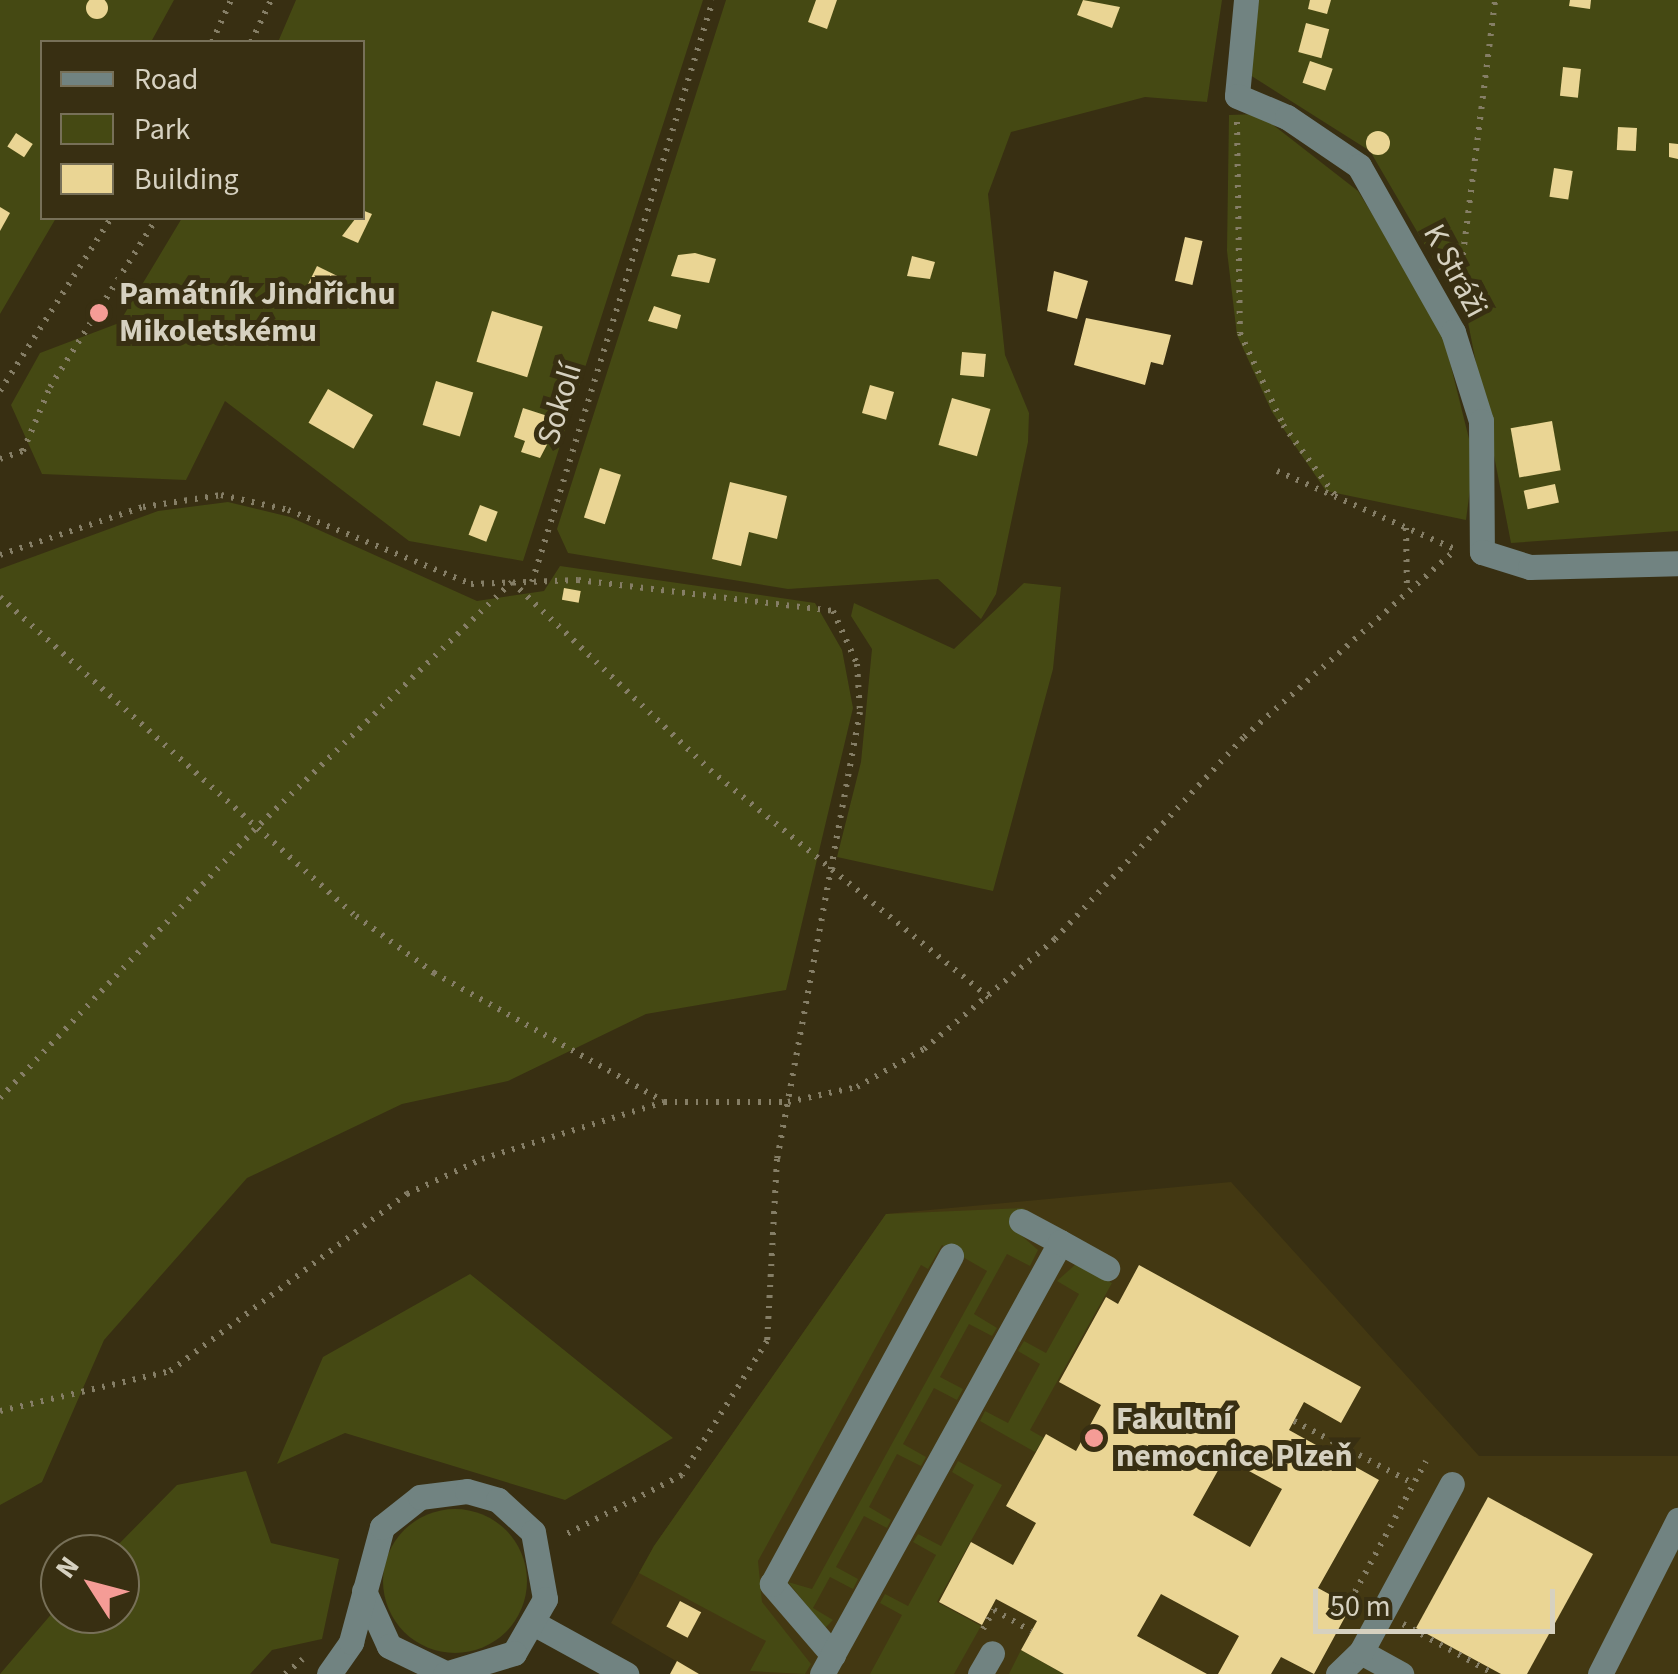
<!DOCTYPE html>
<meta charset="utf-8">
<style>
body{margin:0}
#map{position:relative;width:1678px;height:1674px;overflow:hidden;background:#382f12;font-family:"Source Sans 3",sans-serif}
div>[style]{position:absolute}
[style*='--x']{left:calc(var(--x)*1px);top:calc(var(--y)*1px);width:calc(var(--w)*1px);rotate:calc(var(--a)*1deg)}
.built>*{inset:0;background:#433812}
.green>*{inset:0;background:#454913}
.round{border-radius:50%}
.building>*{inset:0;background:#ead594;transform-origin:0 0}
.path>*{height:6px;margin-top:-3px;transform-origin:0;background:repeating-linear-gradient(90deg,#857e66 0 2.5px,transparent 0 10.5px)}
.minor>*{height:25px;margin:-12.5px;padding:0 12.5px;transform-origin:12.5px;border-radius:12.5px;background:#718381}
.dots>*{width:28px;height:28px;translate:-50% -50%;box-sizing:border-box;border:5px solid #382f12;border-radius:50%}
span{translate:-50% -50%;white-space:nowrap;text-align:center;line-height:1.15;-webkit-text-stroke:10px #382f12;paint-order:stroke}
.street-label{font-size:32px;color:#d6d1c0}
.poi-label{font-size:32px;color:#d6d1c0;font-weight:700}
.left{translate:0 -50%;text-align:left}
.legend{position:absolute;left:40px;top:40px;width:325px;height:180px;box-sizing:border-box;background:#382f12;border:2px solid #777058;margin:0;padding:12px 18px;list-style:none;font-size:30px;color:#d6d1c0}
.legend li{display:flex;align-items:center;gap:20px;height:50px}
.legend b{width:50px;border:2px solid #777058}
.north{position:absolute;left:40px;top:1534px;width:100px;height:100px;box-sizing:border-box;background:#382f12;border:2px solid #777058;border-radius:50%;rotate:306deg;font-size:28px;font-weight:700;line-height:40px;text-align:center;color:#d6d1c0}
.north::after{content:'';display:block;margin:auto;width:35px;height:45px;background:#f59c96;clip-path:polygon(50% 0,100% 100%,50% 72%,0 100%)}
.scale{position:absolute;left:1313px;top:1589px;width:242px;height:45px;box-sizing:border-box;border:5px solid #d6d1c0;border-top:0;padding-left:12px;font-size:30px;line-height:35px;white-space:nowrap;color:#d6d1c0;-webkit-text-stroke:8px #382f12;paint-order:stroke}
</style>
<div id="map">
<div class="built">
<div style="clip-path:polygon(1231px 1182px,1479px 1456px,1678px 1456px,1678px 1674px,670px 1674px,676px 1661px,611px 1623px,654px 1546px,886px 1214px)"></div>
</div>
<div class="green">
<div style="clip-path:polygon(0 0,174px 0,151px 42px,42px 42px,42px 218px,56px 218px,0 314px)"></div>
<div style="clip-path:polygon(296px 0,703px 0,523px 561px,409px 541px,225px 401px,186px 480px,42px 474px,11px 405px,40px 353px,119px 323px,182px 218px,362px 218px,362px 42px,278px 42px)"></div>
<div style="clip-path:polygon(726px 0,1222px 0,1207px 102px,1145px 97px,1011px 132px,988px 194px,1005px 355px,1029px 413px,1028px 442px,996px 594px,981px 619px,938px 579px,788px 589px,568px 553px,557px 529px)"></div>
<div style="clip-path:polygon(1259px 0,1678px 0,1678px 531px,1511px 543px,1467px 317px,1370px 151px,1250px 75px)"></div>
<div style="clip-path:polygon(1259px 114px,1358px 191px,1441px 326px,1474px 459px,1466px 520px,1326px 491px,1272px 412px,1237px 335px,1227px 251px,1229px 115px)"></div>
<div style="clip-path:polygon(228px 502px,290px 517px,477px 601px,544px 591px,560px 566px,815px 603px,842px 650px,853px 708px,786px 990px,646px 1014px,508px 1081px,402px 1104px,247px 1178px,104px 1340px,42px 1482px,0 1505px,0 569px,158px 511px)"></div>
<div style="clip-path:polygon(1024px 583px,1061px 587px,1053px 669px,993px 891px,837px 857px,861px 762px,872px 649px,851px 616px,854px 603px,954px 649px)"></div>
<div style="clip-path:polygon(1024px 1208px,1013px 1228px,1038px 1250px,1030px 1266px,1007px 1254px,974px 1314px,997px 1328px,992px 1336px,969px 1324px,940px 1377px,963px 1389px,957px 1400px,934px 1388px,903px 1444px,926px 1457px,921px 1466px,897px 1454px,869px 1507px,891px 1520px,887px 1528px,864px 1516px,836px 1567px,858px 1579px,853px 1589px,830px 1577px,813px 1608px,833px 1620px,825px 1628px,788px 1582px,812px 1589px,987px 1271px,942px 1245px,928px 1269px,921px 1265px,758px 1561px,762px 1602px,811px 1664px,805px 1674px,750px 1671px,766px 1641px,639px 1573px,654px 1546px,886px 1214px)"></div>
<div style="clip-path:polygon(1076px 1264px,1112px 1283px,1030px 1430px,1044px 1438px,1035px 1452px,980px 1421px,985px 1411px,1008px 1423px,1040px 1364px,1018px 1351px,1024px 1341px,1046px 1353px,1079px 1294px,1057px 1281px)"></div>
<div style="clip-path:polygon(470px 1274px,673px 1438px,565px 1500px,345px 1433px,277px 1464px,323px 1357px)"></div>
<div style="clip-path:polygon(958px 1461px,1002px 1485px,937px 1602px,981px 1626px,954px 1674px,870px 1674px,902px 1615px,880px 1603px,885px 1594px,908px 1606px,936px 1555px,913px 1542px,918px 1534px,941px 1546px,974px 1485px,952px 1472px)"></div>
<div style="clip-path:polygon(246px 1471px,271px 1543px,339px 1559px,322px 1639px,272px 1650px,250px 1674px,0 1674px,60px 1604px,60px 1614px,120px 1614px,120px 1554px,109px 1554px,177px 1485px)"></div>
<div class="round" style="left:383px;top:1509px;width:144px;height:144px"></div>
<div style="clip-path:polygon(1021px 1650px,1064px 1674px,1009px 1674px)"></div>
</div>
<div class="building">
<div class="round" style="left:86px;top:-3px;width:22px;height:22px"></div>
<div style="clip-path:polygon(816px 0,837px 0,827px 29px,808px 22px)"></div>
<div style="clip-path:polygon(1083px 0,1120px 7px,1112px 28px,1077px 15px)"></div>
<div style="clip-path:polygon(1310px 0,1331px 0,1327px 14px,1308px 9px)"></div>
<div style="clip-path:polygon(1570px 0,1591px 0,1590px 9px,1569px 6px)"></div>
<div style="left:1306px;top:23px;width:24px;height:30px;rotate:15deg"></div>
<div style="left:1310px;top:61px;width:24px;height:23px;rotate:19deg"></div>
<div style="left:1563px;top:67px;width:18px;height:29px;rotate:6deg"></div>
<div style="left:1618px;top:127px;width:19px;height:23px;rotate:3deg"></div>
<div class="round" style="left:1366px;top:131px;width:24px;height:24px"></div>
<div style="left:16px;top:133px;width:20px;height:16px;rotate:33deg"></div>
<div style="clip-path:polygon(1669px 143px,1678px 144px,1678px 159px,1669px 157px)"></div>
<div style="left:1554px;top:168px;width:19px;height:29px;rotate:9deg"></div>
<div style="clip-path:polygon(0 207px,10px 213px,0 231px)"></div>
<div style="clip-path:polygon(362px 210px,372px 214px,358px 243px,342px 236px)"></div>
<div style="left:1185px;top:237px;width:18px;height:45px;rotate:13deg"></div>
<div style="clip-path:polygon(695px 253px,716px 259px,709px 283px,671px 276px,678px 255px)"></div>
<div style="clip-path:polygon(912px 256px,935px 262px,930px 279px,907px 276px)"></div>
<div style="left:317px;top:266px;width:25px;height:21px;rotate:26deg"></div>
<div style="clip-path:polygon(1054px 271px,1088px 281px,1077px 319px,1047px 311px)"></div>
<div style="clip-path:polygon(654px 306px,681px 315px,677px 329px,648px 321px)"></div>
<div style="left:492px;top:311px;width:53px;height:53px;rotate:17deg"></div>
<div style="clip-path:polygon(1086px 318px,1171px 335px,1163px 365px,1151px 362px,1145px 385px,1074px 365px)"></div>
<div style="left:962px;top:352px;width:24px;height:23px;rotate:5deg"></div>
<div style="left:436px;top:381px;width:39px;height:46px;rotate:17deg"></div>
<div style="left:870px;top:385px;width:25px;height:29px;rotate:16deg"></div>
<div style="left:328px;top:389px;width:52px;height:39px;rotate:30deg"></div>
<div style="left:952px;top:398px;width:40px;height:49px;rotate:16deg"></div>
<div style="clip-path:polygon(523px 408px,560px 420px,540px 458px,521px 452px,525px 441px,514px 437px)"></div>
<div style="left:1552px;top:421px;width:50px;height:42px;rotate:80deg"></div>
<div style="left:600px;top:468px;width:22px;height:52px;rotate:18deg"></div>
<div style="clip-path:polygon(730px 482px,787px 496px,777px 539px,749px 532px,741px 566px,712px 559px)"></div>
<div style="left:1555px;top:484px;width:19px;height:32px;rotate:78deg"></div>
<div style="left:480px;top:505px;width:19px;height:32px;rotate:21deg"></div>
<div style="left:564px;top:588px;width:17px;height:12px;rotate:10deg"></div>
<div style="clip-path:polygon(evenodd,1139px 1265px,1361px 1387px,1341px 1423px,1304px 1402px,1289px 1430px,1379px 1480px,1318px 1588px,1351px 1606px,1314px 1674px,1281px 1657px,1271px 1674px,1218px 1674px,1239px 1636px,1161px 1594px,1137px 1636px,1207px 1674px,1064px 1674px,1021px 1650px,1037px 1621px,996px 1599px,982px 1625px,939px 1602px,971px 1542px,1013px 1565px,1036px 1523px,1006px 1506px,1046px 1434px,1076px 1451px,1101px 1405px,1059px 1382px,1106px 1297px,1118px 1304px,1139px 1265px,1225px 1458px,1282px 1489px,1250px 1547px,1193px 1515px,1225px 1458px)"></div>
<div style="clip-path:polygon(1488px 1497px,1593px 1554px,1527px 1674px,1501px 1674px,1416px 1628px)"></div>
<div style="left:680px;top:1601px;width:24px;height:29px;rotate:28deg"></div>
<div style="clip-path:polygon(677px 1661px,699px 1674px,670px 1674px)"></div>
</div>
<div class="path">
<div style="--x:212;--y:42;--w:46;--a:-65.7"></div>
<div style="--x:251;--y:42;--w:47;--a:-64.5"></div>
<div style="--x:1237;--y:122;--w:211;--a:89.2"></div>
<div style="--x:1240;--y:333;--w:102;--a:64.9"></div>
<div style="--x:1283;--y:425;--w:91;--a:53.5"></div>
<div style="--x:1459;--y:286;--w:288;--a:-82.8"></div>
<div style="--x:0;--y:391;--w:206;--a:-57.3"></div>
<div style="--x:0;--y:459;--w:24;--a:-19"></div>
<div style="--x:23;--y:451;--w:69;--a:-67.1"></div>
<div style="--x:50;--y:387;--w:200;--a:-57.7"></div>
<div style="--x:1277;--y:471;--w:194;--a:23.7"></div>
<div style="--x:1406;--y:528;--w:61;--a:89.1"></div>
<div style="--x:0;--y:555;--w:151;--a:-18.6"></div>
<div style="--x:143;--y:507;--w:79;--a:-8.7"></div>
<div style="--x:221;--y:495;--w:69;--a:12.6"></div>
<div style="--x:288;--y:510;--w:197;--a:22"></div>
<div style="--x:471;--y:584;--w:107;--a:-2.1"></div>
<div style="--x:578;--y:580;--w:257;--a:6.9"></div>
<div style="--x:833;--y:611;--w:58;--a:65.6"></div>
<div style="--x:857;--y:664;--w:48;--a:86.4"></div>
<div style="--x:860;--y:712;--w:455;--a:100.5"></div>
<div style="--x:777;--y:1159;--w:182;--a:93.1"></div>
<div style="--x:767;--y:1341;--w:159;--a:122.4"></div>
<div style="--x:682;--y:1475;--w:136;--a:152.9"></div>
<div style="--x:532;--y:582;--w:609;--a:-72.72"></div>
<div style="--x:0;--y:597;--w:478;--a:41.9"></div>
<div style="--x:356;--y:916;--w:97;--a:36.2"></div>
<div style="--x:434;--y:973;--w:262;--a:29.2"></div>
<div style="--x:0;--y:1098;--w:368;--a:-46.5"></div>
<div style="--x:253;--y:831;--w:359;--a:-43.9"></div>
<div style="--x:512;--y:582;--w:273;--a:43.5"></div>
<div style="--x:710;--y:770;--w:362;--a:39.2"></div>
<div style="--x:0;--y:1411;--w:175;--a:-13.2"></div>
<div style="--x:170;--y:1371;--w:296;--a:-36.8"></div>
<div style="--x:407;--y:1194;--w:83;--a:-25"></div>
<div style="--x:482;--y:1159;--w:191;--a:-17.4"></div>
<div style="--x:664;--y:1102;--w:124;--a:0"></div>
<div style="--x:788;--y:1102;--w:71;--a:-12.3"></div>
<div style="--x:857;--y:1087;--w:77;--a:-29.6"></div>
<div style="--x:924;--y:1049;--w:171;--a:-40"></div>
<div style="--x:1055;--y:939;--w:277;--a:-46.9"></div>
<div style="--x:1244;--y:737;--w:282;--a:-41.5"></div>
<div style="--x:1294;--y:1421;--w:136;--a:27.7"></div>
<div style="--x:1350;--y:1601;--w:159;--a:-61.5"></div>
<div style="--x:1403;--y:1624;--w:104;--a:28.8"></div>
<div style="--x:983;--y:1629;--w:22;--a:-60"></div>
<div style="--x:994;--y:1610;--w:43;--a:29.6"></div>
<div style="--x:285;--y:1674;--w:23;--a:-40"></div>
</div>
<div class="minor">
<div style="--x:1246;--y:0;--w:96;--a:95.4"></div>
<div style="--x:1237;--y:96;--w:54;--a:22.8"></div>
<div style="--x:1287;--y:117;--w:87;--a:34.2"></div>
<div style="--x:1359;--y:166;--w:191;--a:60.5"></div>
<div style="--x:1453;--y:332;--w:93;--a:72.5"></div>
<div style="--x:1481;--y:421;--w:131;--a:89.6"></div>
<div style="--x:1482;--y:552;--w:50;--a:17.4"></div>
<div style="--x:1530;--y:567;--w:148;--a:-1.5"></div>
<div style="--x:1021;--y:1221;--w:44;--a:28.3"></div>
<div style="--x:364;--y:1591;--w:60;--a:65.6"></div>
<div style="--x:389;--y:1646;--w:64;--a:25.8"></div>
<div style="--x:537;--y:1625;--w:102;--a:28.8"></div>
<div style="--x:1361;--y:1652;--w:46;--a:28.8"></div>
<div style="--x:833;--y:1655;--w:94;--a:-130.7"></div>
<div style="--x:772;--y:1584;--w:374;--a:-61.4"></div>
<div style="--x:329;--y:1674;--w:39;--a:-55"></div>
<div style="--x:351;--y:1642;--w:119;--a:-74.9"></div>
<div style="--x:382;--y:1527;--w:48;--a:-38.3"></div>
<div style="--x:420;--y:1497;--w:47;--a:-7.3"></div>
<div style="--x:467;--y:1491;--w:32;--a:16"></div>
<div style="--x:498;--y:1500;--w:47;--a:42.4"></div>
<div style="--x:533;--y:1532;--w:68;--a:79.8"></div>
<div style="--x:545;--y:1599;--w:62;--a:119.9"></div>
<div style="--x:514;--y:1653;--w:72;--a:163.1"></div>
<div style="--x:822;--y:1674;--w:493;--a:-61.1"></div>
<div style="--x:1060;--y:1242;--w:54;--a:29"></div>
<div style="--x:980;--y:1674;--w:24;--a:-60"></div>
<div style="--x:1338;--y:1674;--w:32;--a:-44"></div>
<div style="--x:1361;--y:1652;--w:191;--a:-61.6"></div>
<div style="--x:1600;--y:1674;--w:173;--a:-63.1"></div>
</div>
<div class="dots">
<div style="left:99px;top:313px;background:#f59c96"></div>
<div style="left:1094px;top:1438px;background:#f59c96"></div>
</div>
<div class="street-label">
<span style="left:1455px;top:271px;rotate:62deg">K Stráži</span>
<span style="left:560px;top:404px;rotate:-73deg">Sokolí</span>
</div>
<div class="poi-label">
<span class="left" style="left:119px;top:313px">Památník Jindřichu<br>Mikoletskému</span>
<span class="left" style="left:1116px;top:1438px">Fakultní<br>nemocnice Plzeň</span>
</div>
<ul class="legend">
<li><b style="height:12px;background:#718381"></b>Road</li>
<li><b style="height:28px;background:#454913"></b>Park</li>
<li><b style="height:28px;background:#ead594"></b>Building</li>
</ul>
<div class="north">N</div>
<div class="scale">50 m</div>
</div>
